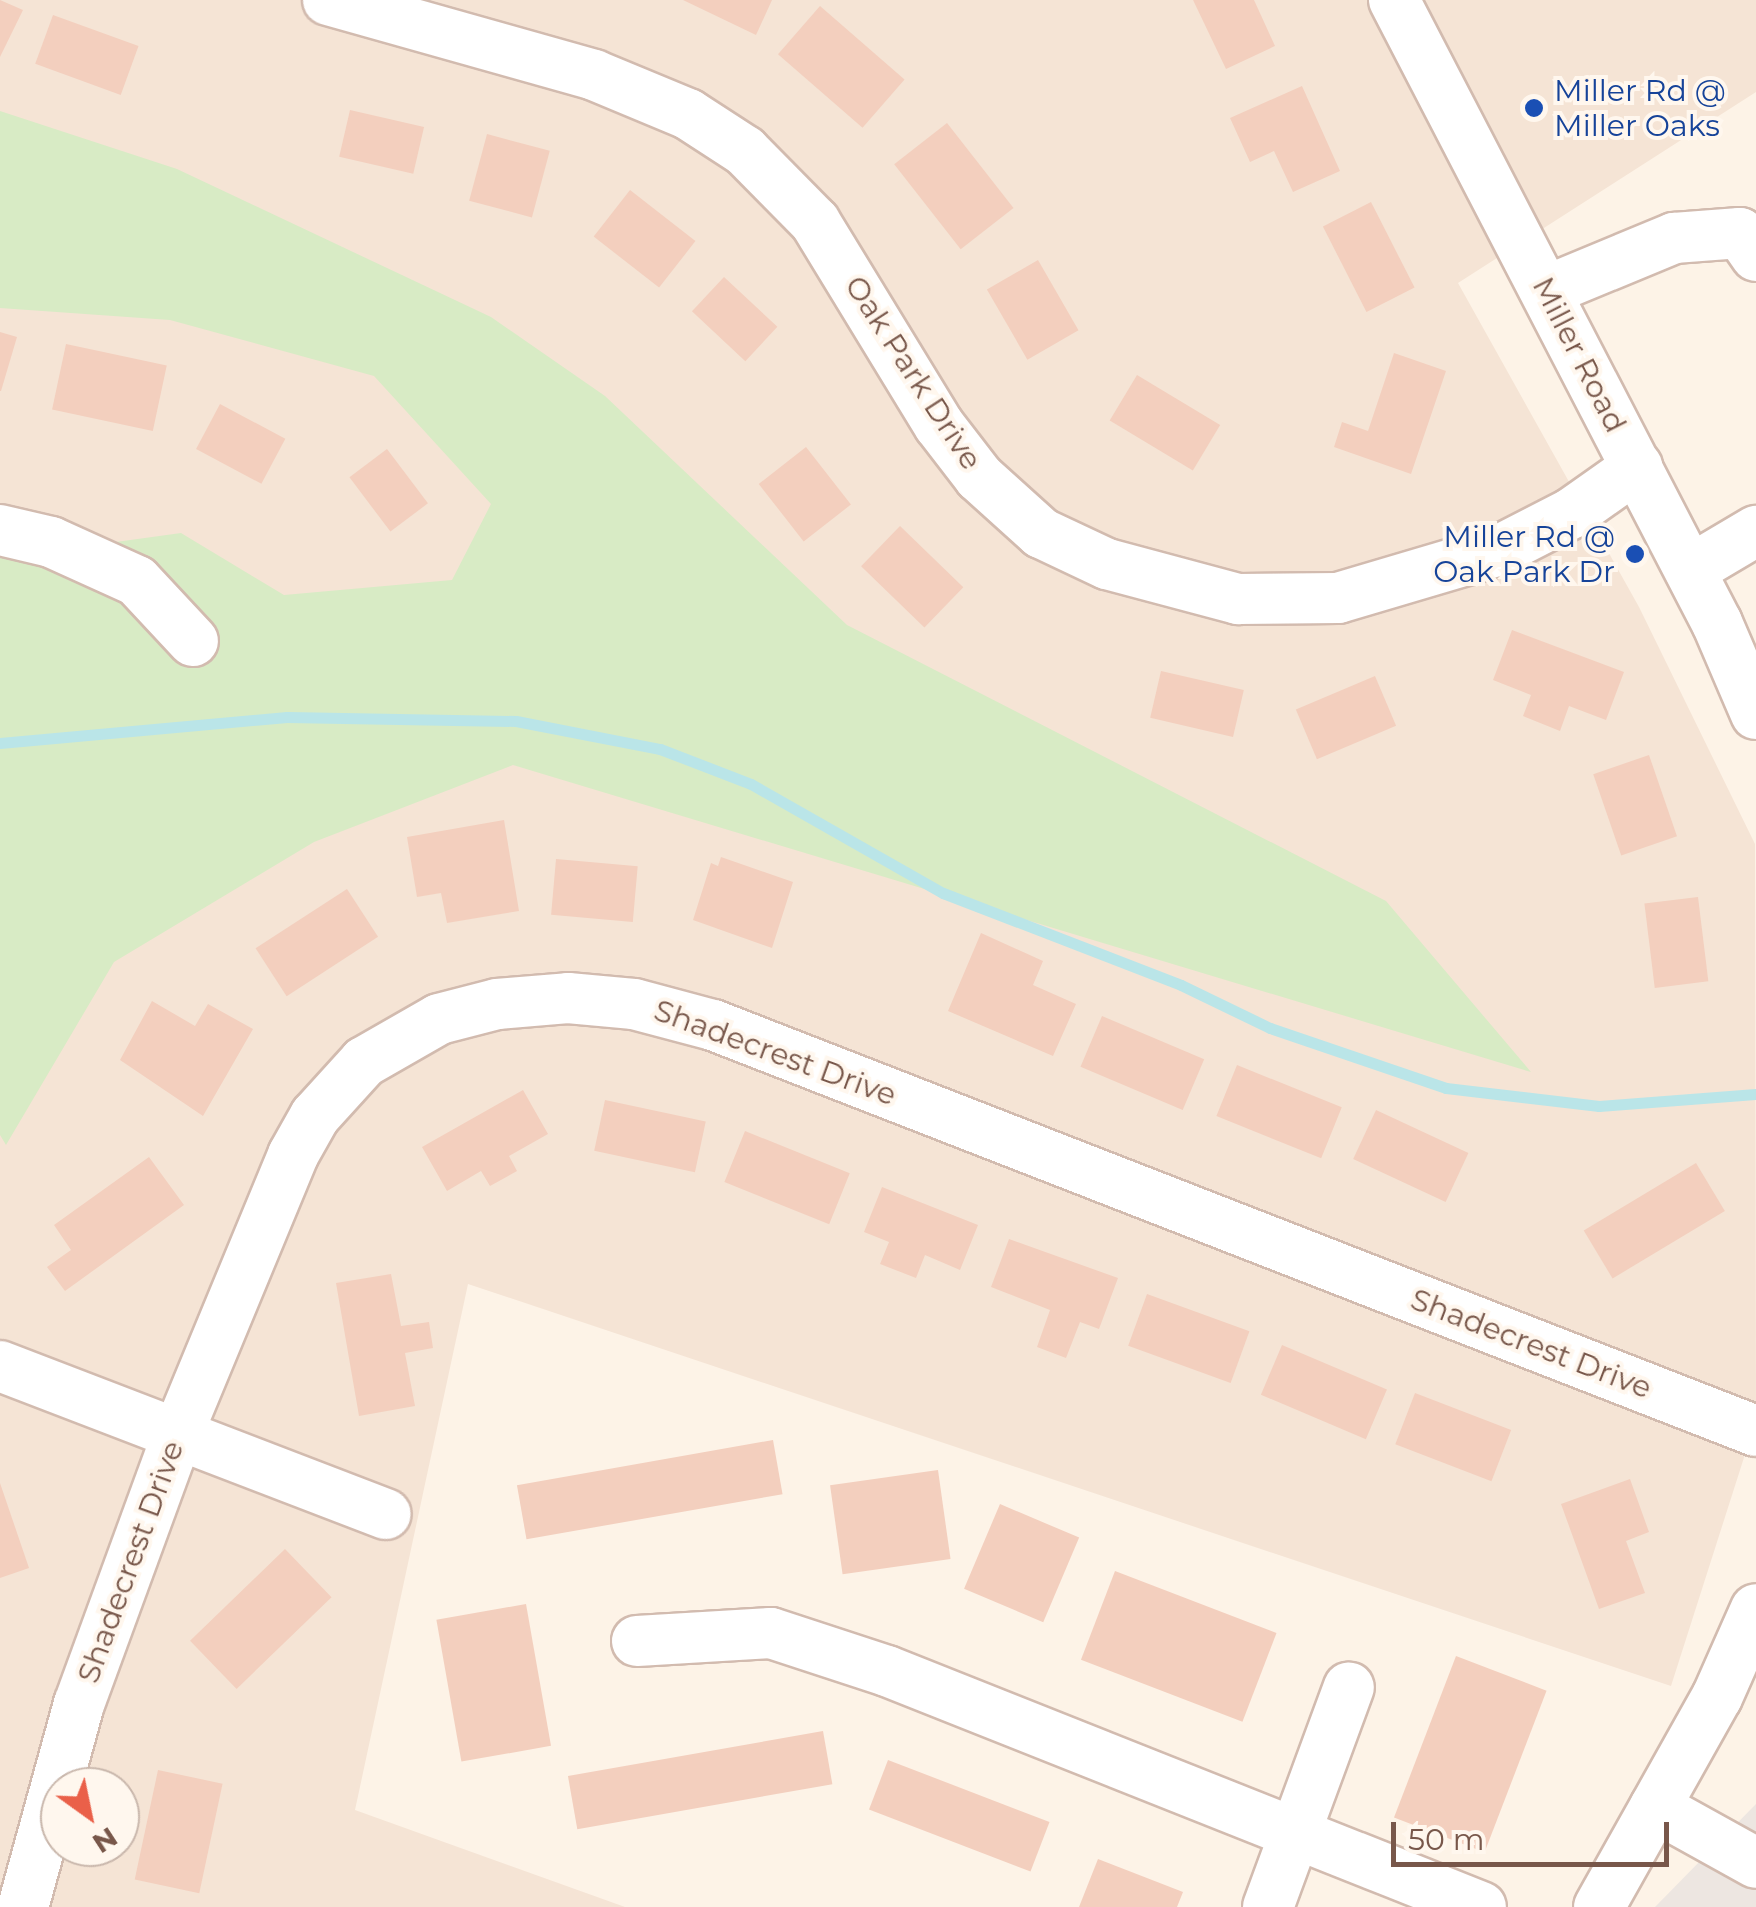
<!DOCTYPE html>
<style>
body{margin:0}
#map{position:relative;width:1756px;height:1907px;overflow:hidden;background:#fdf3e7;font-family:Montserrat,sans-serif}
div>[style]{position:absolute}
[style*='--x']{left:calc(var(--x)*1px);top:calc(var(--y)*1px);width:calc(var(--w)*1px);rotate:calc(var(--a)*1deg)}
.residential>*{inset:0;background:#f5e4d5}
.industrial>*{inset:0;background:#ede6e1}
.green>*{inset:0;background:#d8ebc5}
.stream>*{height:11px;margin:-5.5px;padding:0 5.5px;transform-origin:5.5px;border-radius:5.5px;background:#bae5e8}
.building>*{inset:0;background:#f3cfbe;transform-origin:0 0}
.roads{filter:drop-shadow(2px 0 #d2bbaf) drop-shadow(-2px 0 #d2bbaf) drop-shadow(0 2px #d2bbaf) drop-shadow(0 -2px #d2bbaf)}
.minor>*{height:50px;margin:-25px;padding:0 25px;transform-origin:25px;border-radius:25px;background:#fff}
.dots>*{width:28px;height:28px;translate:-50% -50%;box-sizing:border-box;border:5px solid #fff7ee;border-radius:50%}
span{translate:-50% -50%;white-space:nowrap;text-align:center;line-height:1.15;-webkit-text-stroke:8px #fff7ee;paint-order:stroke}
.transit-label{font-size:30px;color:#164399}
.left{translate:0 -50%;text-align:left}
.right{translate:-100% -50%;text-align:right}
.street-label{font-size:30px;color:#78574a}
.north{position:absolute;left:40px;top:1767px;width:100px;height:100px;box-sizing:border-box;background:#fff7ee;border:2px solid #c9b7ac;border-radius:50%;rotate:147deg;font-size:28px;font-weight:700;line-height:40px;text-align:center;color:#78574a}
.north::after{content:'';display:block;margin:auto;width:35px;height:45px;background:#ea6049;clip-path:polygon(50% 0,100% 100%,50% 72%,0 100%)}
.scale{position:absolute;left:1391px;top:1822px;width:278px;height:45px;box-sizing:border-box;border:5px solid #78574a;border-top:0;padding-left:12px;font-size:30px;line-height:35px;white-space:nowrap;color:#78574a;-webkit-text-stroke:8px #fff7ee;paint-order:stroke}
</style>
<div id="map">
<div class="residential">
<div style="clip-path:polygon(evenodd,0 0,1756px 0,1756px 92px,1458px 283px,1639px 607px,1755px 844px,1756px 1420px,1671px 1686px,468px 1284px,355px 1810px,625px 1907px,0 1907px,0 0,60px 1787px,120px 1787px,120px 1847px,60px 1847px,60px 1787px)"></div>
</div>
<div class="industrial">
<div style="clip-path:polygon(1756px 1804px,1756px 1907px,1655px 1907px)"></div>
</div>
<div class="green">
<div style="clip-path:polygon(0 111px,177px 169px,491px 317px,605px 396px,847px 625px,1386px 901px,1531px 1072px,513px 765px,314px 842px,114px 962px,6px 1145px,0 1135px,0 558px,181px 533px,284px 595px,452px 580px,491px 504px,374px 376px,170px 320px,0 308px)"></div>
</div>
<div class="stream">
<div style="--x:0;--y:743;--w:288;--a:-5.2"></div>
<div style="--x:287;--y:717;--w:229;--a:1"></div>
<div style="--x:516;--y:721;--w:147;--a:11"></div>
<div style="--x:660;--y:749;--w:97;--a:21"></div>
<div style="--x:751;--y:784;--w:221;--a:29.6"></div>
<div style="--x:943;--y:893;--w:255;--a:21.1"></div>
<div style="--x:1181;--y:985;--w:99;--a:25.8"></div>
<div style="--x:1270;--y:1028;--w:186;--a:18.8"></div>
<div style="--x:1446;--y:1088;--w:154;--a:6.7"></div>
<div style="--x:1599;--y:1106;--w:157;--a:-4.4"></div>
</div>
<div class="building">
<div style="clip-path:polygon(0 0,23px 10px,0 57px)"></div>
<div style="clip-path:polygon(683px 0,772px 0,756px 35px)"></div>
<div style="clip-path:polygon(1193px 0,1254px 0,1275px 46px,1226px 69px)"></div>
<div style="left:820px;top:6px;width:112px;height:64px;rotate:41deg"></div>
<div style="left:53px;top:15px;width:91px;height:52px;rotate:20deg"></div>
<div style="clip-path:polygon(1302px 86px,1340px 171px,1293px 192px,1274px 151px,1250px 162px,1230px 118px)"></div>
<div style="left:350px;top:110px;width:76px;height:48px;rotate:13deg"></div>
<div style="left:947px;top:123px;width:108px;height:67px;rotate:52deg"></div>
<div style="left:487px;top:134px;width:65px;height:69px;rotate:15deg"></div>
<div style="left:630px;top:190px;width:83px;height:59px;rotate:38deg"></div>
<div style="left:1371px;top:202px;width:96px;height:54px;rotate:63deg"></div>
<div style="left:1038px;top:260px;width:81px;height:59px;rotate:60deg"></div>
<div style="left:724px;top:277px;width:73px;height:47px;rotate:43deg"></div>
<div style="clip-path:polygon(0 332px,17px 337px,1px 391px,0 391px)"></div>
<div style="left:66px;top:344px;width:103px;height:67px;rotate:12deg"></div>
<div style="clip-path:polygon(1394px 353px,1446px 371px,1411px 474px,1334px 447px,1342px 422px,1368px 431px)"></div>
<div style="left:1137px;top:375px;width:97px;height:53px;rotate:31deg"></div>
<div style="left:220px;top:404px;width:74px;height:51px;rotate:28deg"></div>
<div style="left:806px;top:447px;width:73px;height:60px;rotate:52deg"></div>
<div style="left:387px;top:449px;width:68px;height:47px;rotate:53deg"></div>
<div style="left:900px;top:526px;width:88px;height:56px;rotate:44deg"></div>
<div style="clip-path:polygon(1512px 630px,1624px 672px,1606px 720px,1569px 706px,1560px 731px,1523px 716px,1531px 695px,1493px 680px)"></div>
<div style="left:1161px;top:671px;width:85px;height:48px;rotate:13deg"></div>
<div style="left:1375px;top:676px;width:54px;height:86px;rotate:67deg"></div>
<div style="left:1649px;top:755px;width:86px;height:59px;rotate:71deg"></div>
<div style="clip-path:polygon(504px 820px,519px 911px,447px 923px,441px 893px,417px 897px,407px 837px)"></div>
<div style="clip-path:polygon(721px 857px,793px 882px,772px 948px,693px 920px,711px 863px,718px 866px)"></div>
<div style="left:556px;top:859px;width:82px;height:56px;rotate:5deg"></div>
<div style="left:347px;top:889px;width:57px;height:109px;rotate:57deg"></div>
<div style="left:1698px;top:897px;width:85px;height:54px;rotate:83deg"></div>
<div style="clip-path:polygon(981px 933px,1043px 961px,1033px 985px,1076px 1004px,1053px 1056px,948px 1011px)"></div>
<div style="clip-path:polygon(152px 1001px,195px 1026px,208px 1004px,253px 1029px,203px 1116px,120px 1060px)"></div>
<div style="left:1102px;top:1016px;width:111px;height:55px;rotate:23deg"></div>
<div style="left:1237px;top:1065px;width:113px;height:55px;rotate:22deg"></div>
<div style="clip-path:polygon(523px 1090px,548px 1134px,509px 1156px,517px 1171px,490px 1186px,481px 1171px,447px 1191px,422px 1147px)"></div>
<div style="left:605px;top:1100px;width:103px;height:52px;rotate:12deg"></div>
<div style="left:1376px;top:1110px;width:102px;height:54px;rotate:25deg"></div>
<div style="left:745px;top:1131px;width:113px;height:55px;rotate:22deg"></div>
<div style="clip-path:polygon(149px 1157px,184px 1205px,65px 1291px,47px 1267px,71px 1250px,54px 1225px)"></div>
<div style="left:1696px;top:1163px;width:56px;height:131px;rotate:59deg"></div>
<div style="clip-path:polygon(882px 1187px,978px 1225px,960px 1270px,925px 1255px,916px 1278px,880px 1264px,889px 1242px,864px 1232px)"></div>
<div style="clip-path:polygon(1009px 1239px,1118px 1278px,1099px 1329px,1080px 1322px,1066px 1358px,1037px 1347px,1050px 1310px,991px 1287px)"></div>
<div style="clip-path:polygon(391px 1274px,401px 1326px,429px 1322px,433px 1348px,405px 1353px,415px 1406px,359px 1416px,336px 1283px)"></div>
<div style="left:1147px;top:1294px;width:109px;height:55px;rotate:20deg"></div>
<div style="left:1282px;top:1345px;width:114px;height:54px;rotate:23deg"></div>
<div style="left:1415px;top:1393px;width:103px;height:55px;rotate:21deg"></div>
<div style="left:773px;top:1440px;width:55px;height:260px;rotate:80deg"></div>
<div style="left:938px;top:1470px;width:90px;height:109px;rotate:82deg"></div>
<div style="clip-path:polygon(1630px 1479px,1649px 1532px,1626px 1541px,1645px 1593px,1599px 1609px,1561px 1504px)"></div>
<div style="clip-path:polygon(0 1483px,29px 1568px,0 1578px)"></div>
<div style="left:1000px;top:1504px;width:86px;height:92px;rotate:23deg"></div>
<div style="left:285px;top:1549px;width:67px;height:132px;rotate:46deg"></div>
<div style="left:1115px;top:1571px;width:173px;height:95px;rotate:21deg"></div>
<div style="left:526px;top:1604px;width:144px;height:91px;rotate:80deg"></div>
<div style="left:1456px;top:1656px;width:97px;height:173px;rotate:21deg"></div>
<div style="left:823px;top:1731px;width:54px;height:259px;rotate:80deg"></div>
<div style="left:888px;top:1760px;width:173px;height:53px;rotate:21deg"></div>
<div style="left:158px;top:1770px;width:66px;height:112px;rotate:12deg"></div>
<div style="clip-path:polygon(1098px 1859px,1183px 1892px,1177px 1907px,1079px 1907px)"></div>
</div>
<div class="roads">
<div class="minor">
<div style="--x:328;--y:0;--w:276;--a:15.7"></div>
<div style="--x:594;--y:75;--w:102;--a:22.5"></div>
<div style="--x:688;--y:114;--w:68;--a:33"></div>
<div style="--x:745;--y:151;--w:100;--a:45.4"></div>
<div style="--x:815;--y:222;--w:238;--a:58.6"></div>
<div style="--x:939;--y:425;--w:66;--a:52.4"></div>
<div style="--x:979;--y:477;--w:84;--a:42.1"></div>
<div style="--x:1041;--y:533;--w:73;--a:25.2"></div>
<div style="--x:1107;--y:564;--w:136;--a:15"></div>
<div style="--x:1238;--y:599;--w:100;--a:-0.6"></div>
<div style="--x:1338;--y:598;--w:169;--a:-16.5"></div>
<div style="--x:1500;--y:550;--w:81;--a:-27.2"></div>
<div style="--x:1572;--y:513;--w:80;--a:-35.3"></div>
<div style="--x:1394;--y:0;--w:702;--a:62.6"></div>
<div style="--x:1717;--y:623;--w:99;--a:66.8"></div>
<div style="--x:1546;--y:291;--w:139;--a:-22.5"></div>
<div style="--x:1674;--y:238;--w:66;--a:-4.3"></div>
<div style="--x:1740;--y:233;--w:28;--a:55"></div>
<div style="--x:0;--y:530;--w:52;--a:13.2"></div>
<div style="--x:51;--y:542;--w:94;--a:24.4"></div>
<div style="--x:137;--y:581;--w:82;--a:47"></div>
<div style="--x:1690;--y:570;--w:77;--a:-30.6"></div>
<div style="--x:0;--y:1366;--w:413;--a:21"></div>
<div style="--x:637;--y:1641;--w:134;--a:-3.4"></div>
<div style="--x:771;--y:1633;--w:122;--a:18.1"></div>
<div style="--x:887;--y:1671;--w:639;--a:21.67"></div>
<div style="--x:1655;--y:1807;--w:115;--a:29"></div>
<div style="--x:23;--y:1907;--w:211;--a:-74.6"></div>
<div style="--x:79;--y:1704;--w:289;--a:-69.9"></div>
<div style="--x:178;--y:1433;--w:301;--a:-67.5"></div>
<div style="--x:293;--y:1155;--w:45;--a:-60.6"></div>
<div style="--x:315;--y:1116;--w:73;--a:-47.8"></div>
<div style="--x:364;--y:1062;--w:86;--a:-29.8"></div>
<div style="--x:439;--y:1019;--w:60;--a:-14.5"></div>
<div style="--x:497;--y:1004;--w:71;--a:-4.8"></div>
<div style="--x:568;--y:998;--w:66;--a:5.2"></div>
<div style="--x:634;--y:1004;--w:82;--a:14.9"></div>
<div style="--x:713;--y:1025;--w:1119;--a:21.27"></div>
<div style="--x:1268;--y:1907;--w:234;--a:-69.8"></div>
<div style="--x:1599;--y:1907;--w:241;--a:-60.7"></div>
<div style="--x:1717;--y:1697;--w:96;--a:-66.1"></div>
</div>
</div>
<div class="dots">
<div style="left:1534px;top:108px;background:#1a4fb4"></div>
<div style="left:1635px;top:554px;background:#1a4fb4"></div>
</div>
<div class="transit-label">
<span class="left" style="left:1554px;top:108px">Miller Rd @<br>Miller Oaks</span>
<span class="right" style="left:1615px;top:554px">Miller Rd @<br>Oak Park Dr</span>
</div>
<div class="street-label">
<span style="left:1579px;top:355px;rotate:63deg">Miller Road</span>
<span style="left:913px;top:373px;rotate:57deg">Oak Park Drive</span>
<span style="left:775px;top:1053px;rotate:20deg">Shadecrest Drive</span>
<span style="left:1531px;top:1344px;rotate:21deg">Shadecrest Drive</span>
<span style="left:131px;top:1562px;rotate:-70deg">Shadecrest Drive</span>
</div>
<div class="north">N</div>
<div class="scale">50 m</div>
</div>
